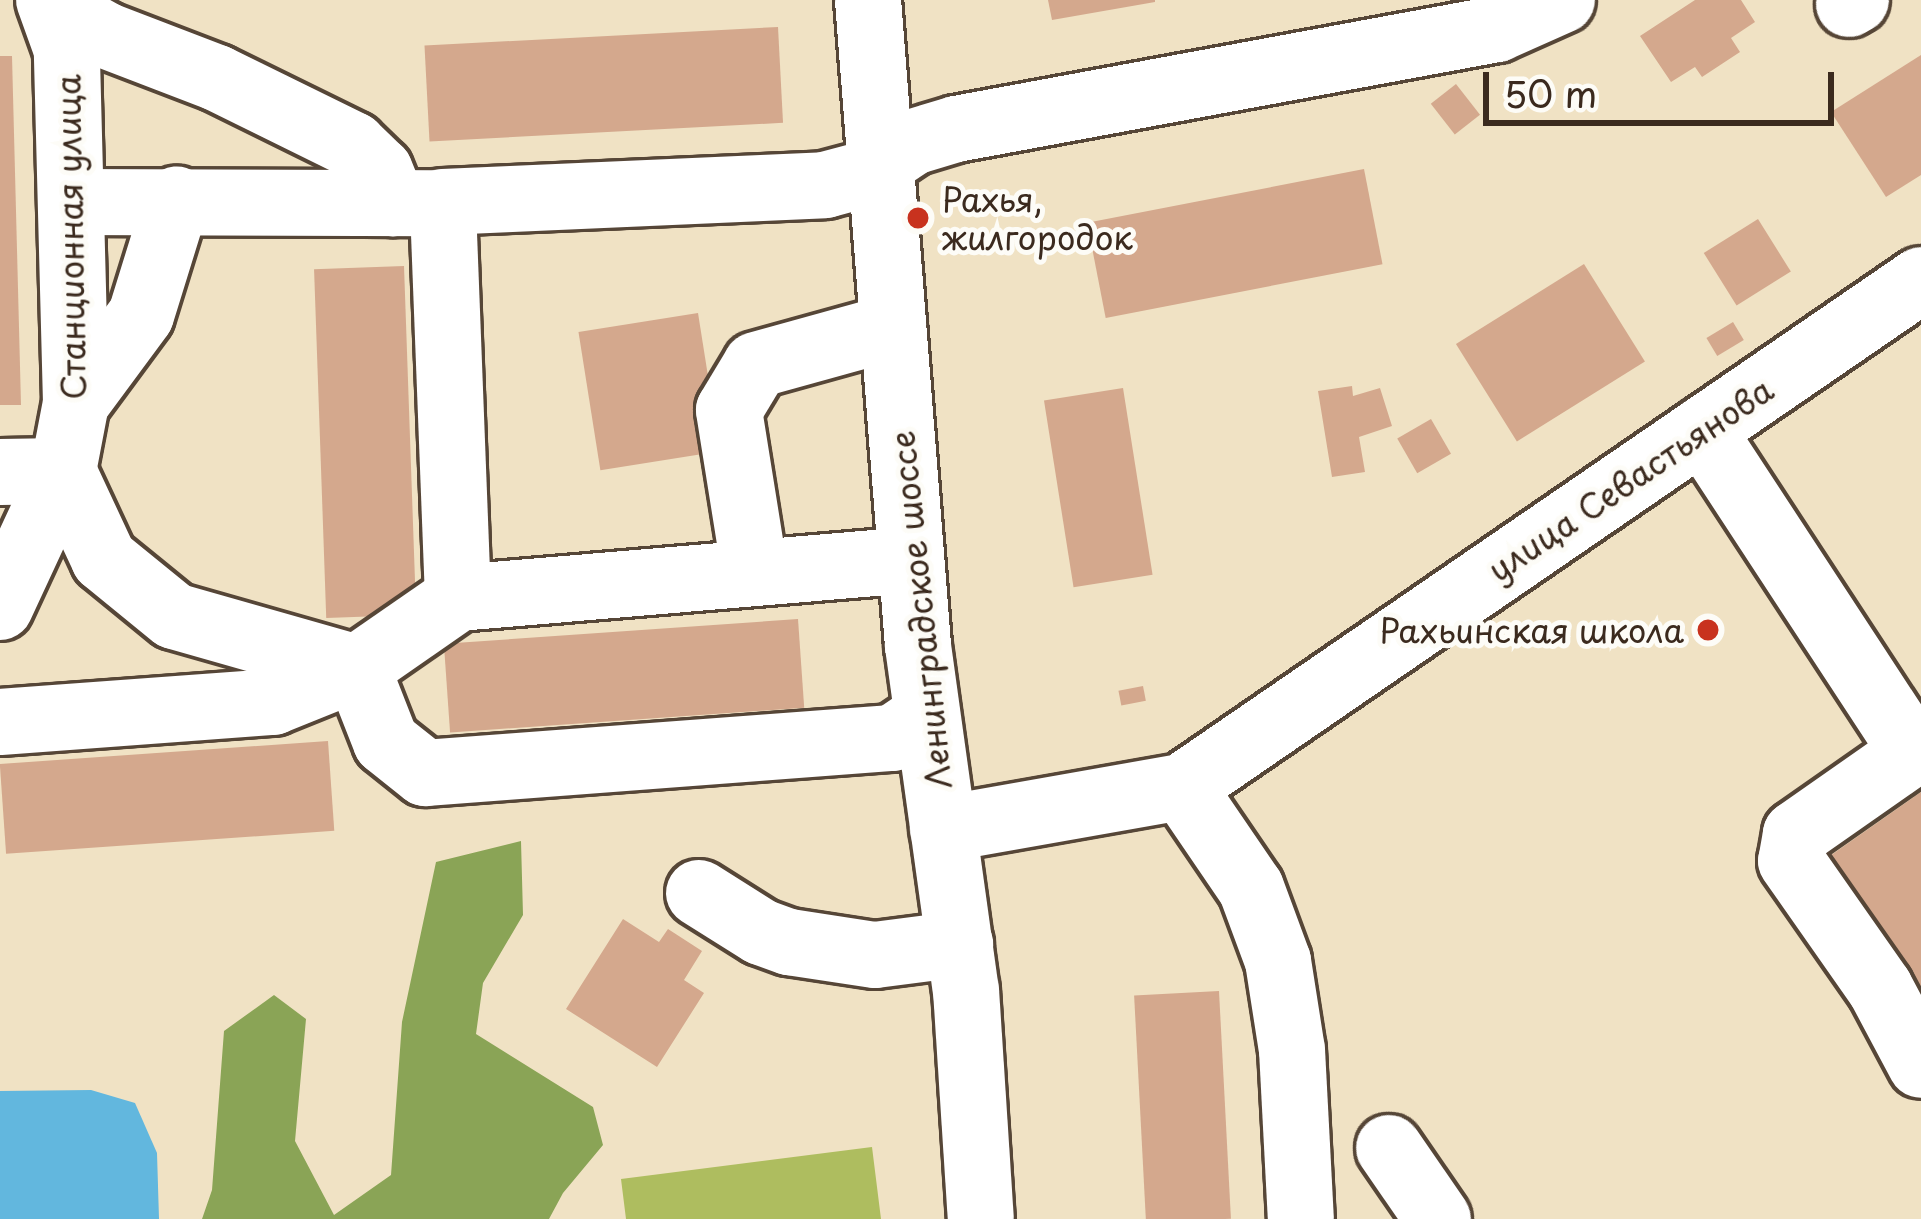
<!DOCTYPE html>
<meta charset="utf-8">
<style>
body{margin:0}
#map{position:relative;width:1921px;height:1219px;overflow:hidden;background:#f0e2c4;font-family:"Playpen Sans",sans-serif}
div>[style]{position:absolute}
[style*='--x']{left:calc(var(--x)*1px);top:calc(var(--y)*1px);width:calc(var(--w)*1px);rotate:calc(var(--a)*1deg)}
.green>*{inset:0;background:#aebd5f}
.forest>*{inset:0;background:#8aa456}
.water>*{inset:0;background:#62b7de}
.building>*{inset:0;background:#d4a88d;transform-origin:0 0}
.roads{filter:drop-shadow(3px 0 #564637) drop-shadow(-3px 0 #564637) drop-shadow(0 3px #564637) drop-shadow(0 -3px #564637)}
.minor>*{height:66px;margin:-33px;padding:0 33px;transform-origin:33px;border-radius:33px;background:#fff}
.dots>*{width:33px;height:33px;translate:-50% -50%;box-sizing:border-box;border:6px solid #fdfcf7;border-radius:50%}
span{translate:-50% -50%;white-space:nowrap;text-align:center;line-height:1.15;-webkit-text-stroke:10px #fdfcf7;paint-order:stroke}
.poi-label{font-size:33px;color:#3b2a1e}
.left{translate:0 -50%;text-align:left}
.right{translate:-100% -50%;text-align:right}
.street-label{font-size:33px;color:#3b2a1e}
.scale{position:absolute;left:1483px;top:72px;width:351px;height:54px;box-sizing:border-box;border:6px solid #3b2a1e;border-top:0;padding-left:15px;font-size:36px;line-height:42px;white-space:nowrap;color:#3b2a1e;-webkit-text-stroke:9px #fdfcf7;paint-order:stroke}
</style>
<div id="map">
<div class="green">
<div style="clip-path:polygon(872px 1147px,881px 1219px,626px 1219px,621px 1179px)"></div>
</div>
<div class="forest">
<div style="clip-path:polygon(521px 841px,523px 915px,483px 983px,476px 1034px,593px 1107px,603px 1145px,563px 1193px,549px 1219px,202px 1219px,212px 1190px,224px 1031px,274px 995px,306px 1019px,295px 1141px,334px 1215px,391px 1175px,402px 1022px,436px 862px)"></div>
</div>
<div class="water">
<div style="clip-path:polygon(91px 1090px,135px 1103px,157px 1153px,159px 1219px,0 1219px,0 1091px)"></div>
</div>
<div class="building">
<div style="clip-path:polygon(1048px 0,1155px 0,1155px 2px,1052px 20px)"></div>
<div style="clip-path:polygon(1695px 0,1741px 0,1755px 22px,1731px 38px,1740px 52px,1702px 77px,1695px 67px,1671px 82px,1640px 36px)"></div>
<div style="left:778px;top:27px;width:96px;height:354px;rotate:87deg"></div>
<div style="clip-path:polygon(1921px 55px,1921px 175px,1886px 197px,1831px 112px)"></div>
<div style="clip-path:polygon(0 56px,12px 56px,21px 405px,0 405px)"></div>
<div style="left:1456px;top:84px;width:39px;height:32px;rotate:52deg"></div>
<div style="left:1364px;top:169px;width:97px;height:282px;rotate:79deg"></div>
<div style="left:1758px;top:219px;width:62px;height:64px;rotate:58deg"></div>
<div style="left:1584px;top:264px;width:115px;height:151px;rotate:58deg"></div>
<div style="left:404px;top:266px;width:349px;height:90px;rotate:88deg"></div>
<div style="left:698px;top:313px;width:140px;height:121px;rotate:81deg"></div>
<div style="left:1733px;top:322px;width:21px;height:31px;rotate:59deg"></div>
<div style="clip-path:polygon(1352px 386px,1353px 396px,1380px 388px,1392px 426px,1359px 437px,1365px 472px,1332px 477px,1318px 391px)"></div>
<div style="left:1123px;top:388px;width:189px;height:80px;rotate:81deg"></div>
<div style="left:1431px;top:419px;width:40px;height:39px;rotate:60deg"></div>
<div style="left:798px;top:619px;width:89px;height:355px;rotate:86deg"></div>
<div style="left:1143px;top:686px;width:15px;height:25px;rotate:79deg"></div>
<div style="left:328px;top:741px;width:90px;height:329px;rotate:86deg"></div>
<div style="clip-path:polygon(1921px 792px,1921px 993px,1827px 858px)"></div>
<div style="clip-path:polygon(623px 919px,659px 942px,668px 929px,702px 951px,684px 980px,704px 993px,657px 1067px,566px 1009px)"></div>
<div style="left:1219px;top:991px;width:228px;height:85px;rotate:87deg"></div>
</div>
<div class="roads">
<div class="minor">
<div style="--x:868;--y:0;--w:648;--a:85.57"></div>
<div style="--x:918;--y:646;--w:347;--a:82.1"></div>
<div style="--x:966;--y:990;--w:229;--a:86.3"></div>
<div style="--x:1849;--y:4;--w:8;--a:-30"></div>
<div style="--x:53;--y:6;--w:60;--a:29.1"></div>
<div style="--x:105;--y:35;--w:120;--a:21"></div>
<div style="--x:217;--y:78;--w:152;--a:26.2"></div>
<div style="--x:353;--y:145;--w:37;--a:44"></div>
<div style="--x:380;--y:171;--w:35;--a:68"></div>
<div style="--x:71;--y:202;--w:362;--a:0.2"></div>
<div style="--x:76;--y:403;--w:109;--a:-53.5"></div>
<div style="--x:141;--y:315;--w:121;--a:-72.8"></div>
<div style="--x:1702;--y:430;--w:385;--a:56.8"></div>
<div style="--x:1913;--y:752;--w:143;--a:145"></div>
<div style="--x:1796;--y:834;--w:27;--a:100"></div>
<div style="--x:1791;--y:861;--w:155;--a:55"></div>
<div style="--x:1880;--y:988;--w:87;--a:62"></div>
<div style="--x:0;--y:472;--w:63;--a:-0.9"></div>
<div style="--x:63;--y:471;--w:97;--a:65"></div>
<div style="--x:104;--y:559;--w:90;--a:39.2"></div>
<div style="--x:174;--y:616;--w:190;--a:15.9"></div>
<div style="--x:357;--y:668;--w:79;--a:68.6"></div>
<div style="--x:386;--y:742;--w:50;--a:38.5"></div>
<div style="--x:425;--y:773;--w:469;--a:-4.3"></div>
<div style="--x:893;--y:738;--w:40;--a:-34"></div>
<div style="--x:755;--y:573;--w:165;--a:-99.1"></div>
<div style="--x:729;--y:410;--w:52;--a:-59"></div>
<div style="--x:756;--y:365;--w:142;--a:-15.5"></div>
<div style="--x:458;--y:598;--w:455;--a:-4.8"></div>
<div style="--x:0;--y:607;--w:150;--a:-65.1"></div>
<div style="--x:63;--y:471;--w:69;--a:-79.2"></div>
<div style="--x:76;--y:403;--w:353;--a:-91.5"></div>
<div style="--x:67;--y:50;--w:53;--a:-109.8"></div>
<div style="--x:0;--y:722;--w:274;--a:-4.2"></div>
<div style="--x:273;--y:702;--w:91;--a:-22"></div>
<div style="--x:357;--y:668;--w:123;--a:-34.7"></div>
<div style="--x:458;--y:598;--w:396;--a:-92.2"></div>
<div style="--x:443;--y:202;--w:382;--a:-2.5"></div>
<div style="--x:825;--y:185;--w:39;--a:-15"></div>
<div style="--x:863;--y:175;--w:60;--a:-33.4"></div>
<div style="--x:913;--y:142;--w:45;--a:-16.8"></div>
<div style="--x:956;--y:129;--w:550;--a:-10.47"></div>
<div style="--x:1497;--y:29;--w:71;--a:-24"></div>
<div style="--x:1182;--y:787;--w:122;--a:55.7"></div>
<div style="--x:1251;--y:888;--w:78;--a:69.7"></div>
<div style="--x:1278;--y:961;--w:90;--a:81.1"></div>
<div style="--x:1292;--y:1050;--w:169;--a:87"></div>
<div style="--x:943;--y:829;--w:243;--a:-10"></div>
<div style="--x:1182;--y:787;--w:896;--a:-34.45"></div>
<div style="--x:699;--y:893;--w:73;--a:32.2"></div>
<div style="--x:761;--y:932;--w:30;--a:20"></div>
<div style="--x:789;--y:942;--w:87;--a:8.6"></div>
<div style="--x:875;--y:955;--w:86;--a:-7.4"></div>
<div style="--x:1389;--y:1148;--w:86;--a:55.4"></div>
</div>
</div>
<div class="dots">
<div style="left:918px;top:218px;background:#c8321e"></div>
<div style="left:1708px;top:630px;background:#c8321e"></div>
</div>
<div class="poi-label">
<span class="left" style="left:942px;top:218px">Рахья,<br>жилгородок</span>
<span class="right" style="left:1684px;top:630px">Рахьинская школа</span>
</div>
<div class="street-label">
<span style="left:70px;top:237px;rotate:-91deg">Станционная улица</span>
<span style="left:1630px;top:479px;rotate:-34deg">улица Севастьянова</span>
<span style="left:920px;top:610px;rotate:-96deg">Ленинградское шоссе</span>
</div>
<div class="scale">50 m</div>
</div>
